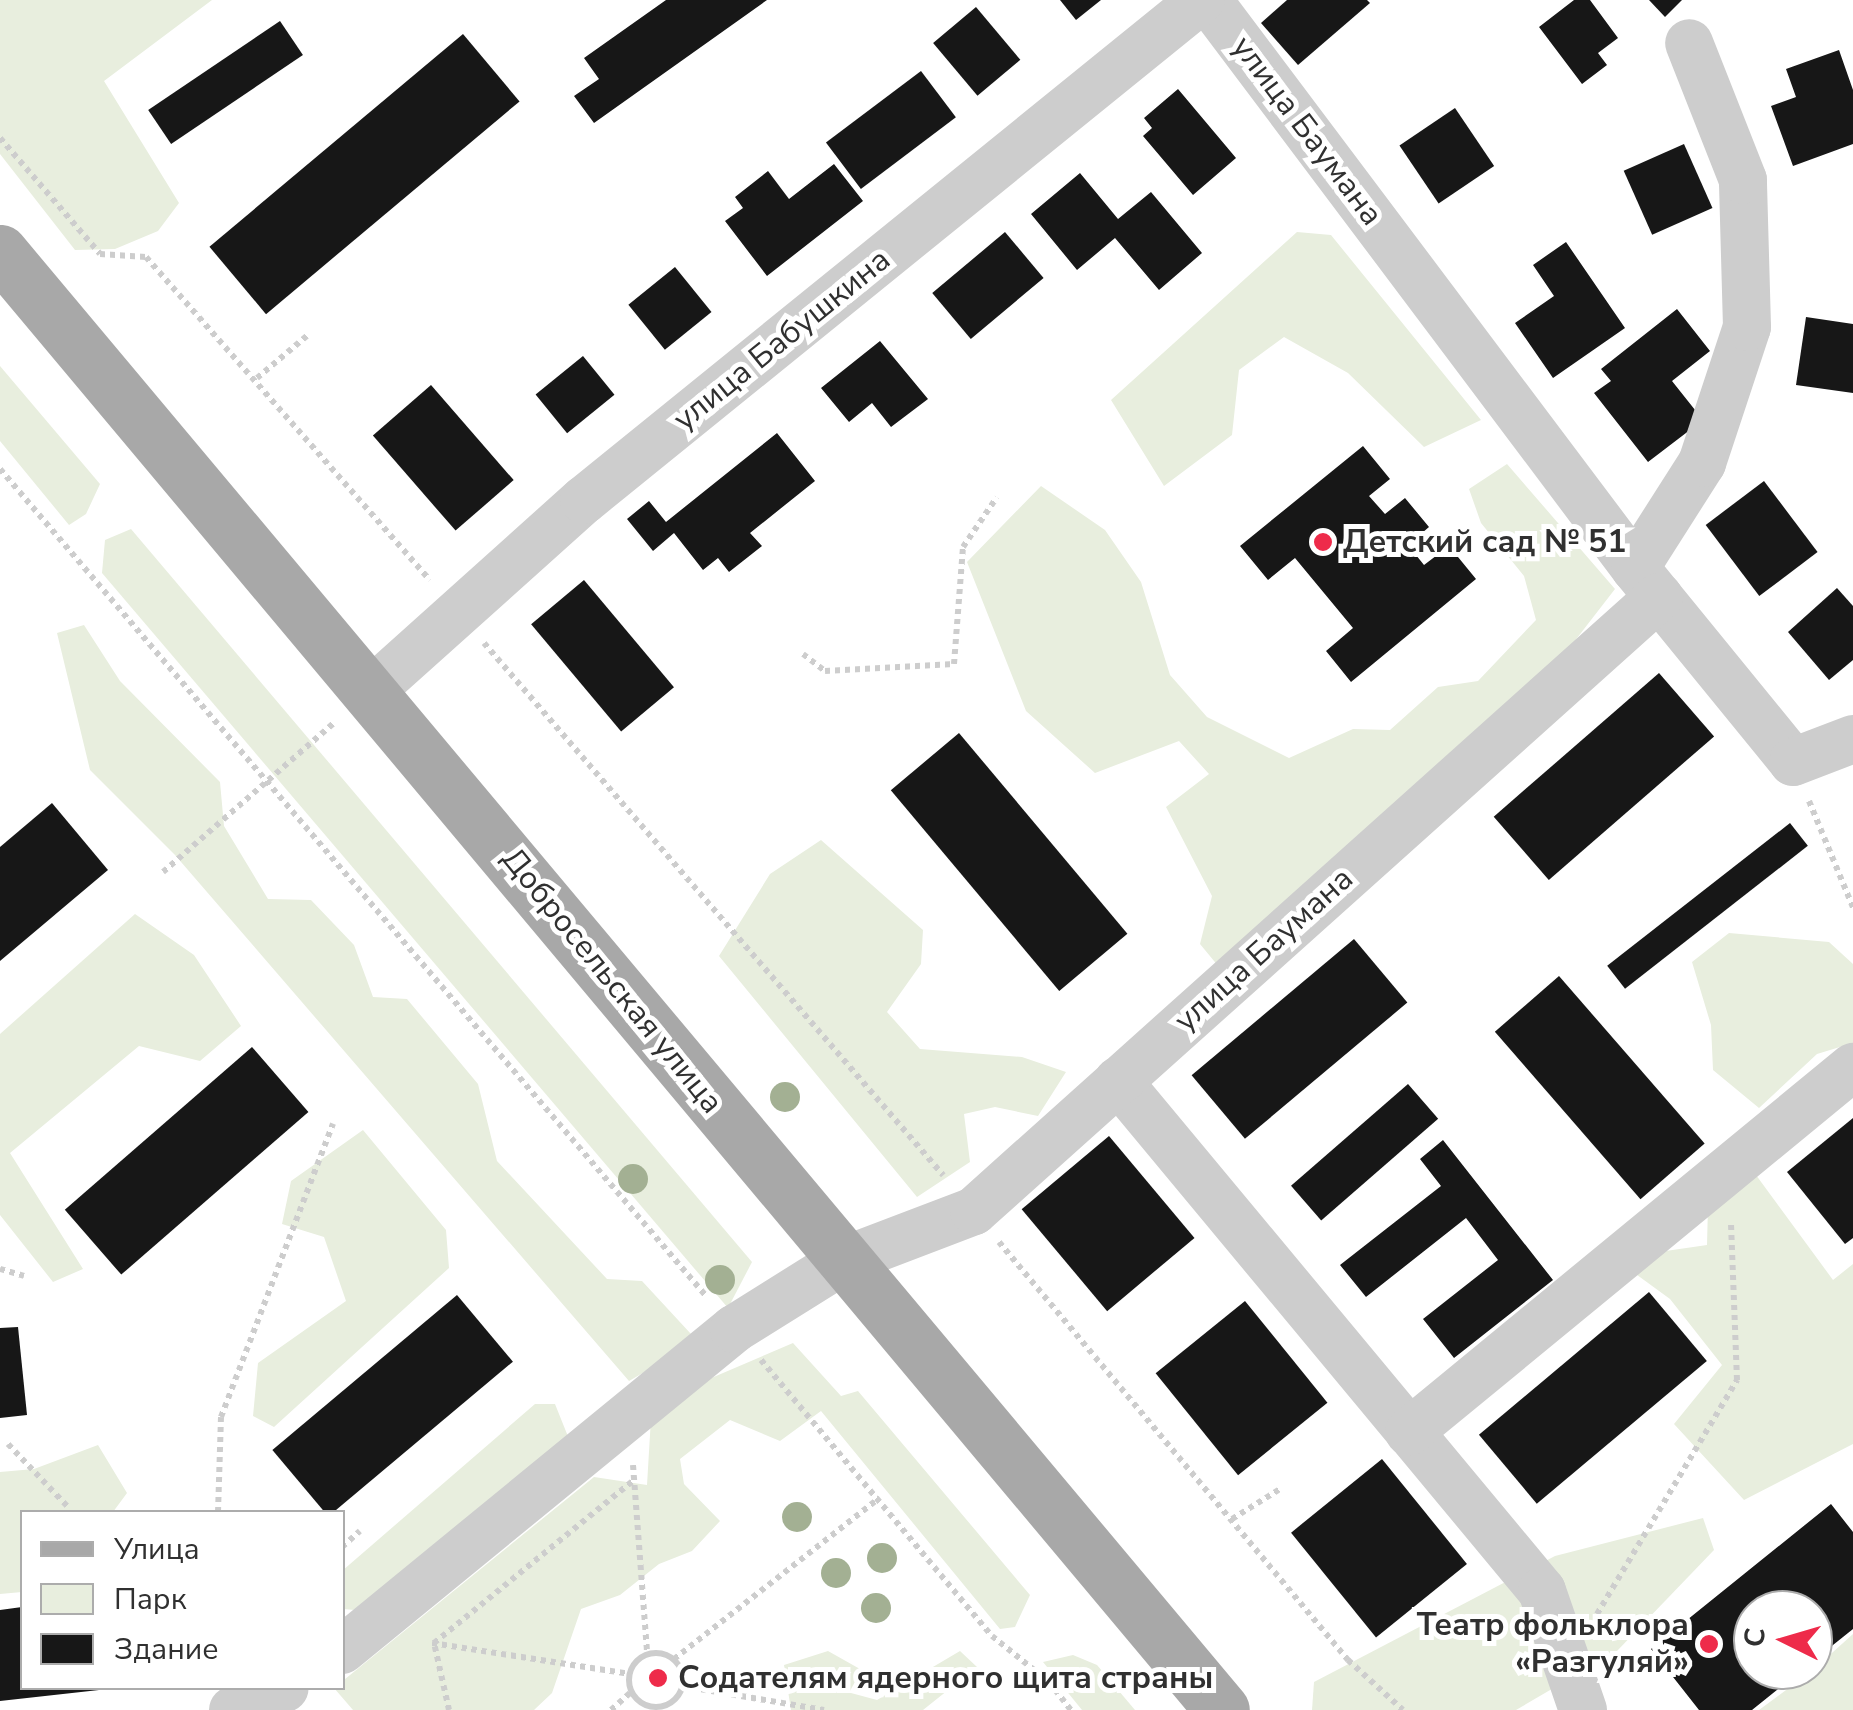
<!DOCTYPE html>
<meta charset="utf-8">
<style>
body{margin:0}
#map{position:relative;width:1853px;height:1710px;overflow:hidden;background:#fff;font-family:"Nunito Sans",sans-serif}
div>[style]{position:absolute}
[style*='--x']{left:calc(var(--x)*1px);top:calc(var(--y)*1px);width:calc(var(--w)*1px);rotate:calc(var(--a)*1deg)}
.green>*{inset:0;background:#e8eede}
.building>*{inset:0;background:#171717;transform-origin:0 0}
.path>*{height:6px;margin-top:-3px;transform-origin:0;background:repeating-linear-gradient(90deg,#cdcdcd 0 5px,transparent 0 10px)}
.path>.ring{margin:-3px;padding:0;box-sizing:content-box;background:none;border:6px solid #cdcdcd;border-radius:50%}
.minor>*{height:48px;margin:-24px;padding:0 24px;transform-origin:24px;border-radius:24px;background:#cdcdcd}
.major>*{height:55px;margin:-27.5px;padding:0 27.5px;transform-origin:27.5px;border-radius:27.5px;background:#a8a8a8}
.trees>*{width:30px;height:30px;margin:-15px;border-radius:50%;background:#a3b093}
.dots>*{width:28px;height:28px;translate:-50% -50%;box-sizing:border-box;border:5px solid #fff;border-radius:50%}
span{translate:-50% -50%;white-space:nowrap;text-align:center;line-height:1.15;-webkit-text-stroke:10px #fff;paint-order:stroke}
.street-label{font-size:32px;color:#303030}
.poi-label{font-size:32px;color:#303030;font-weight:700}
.left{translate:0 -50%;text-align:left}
.right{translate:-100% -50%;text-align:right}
.legend{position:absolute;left:20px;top:1510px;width:325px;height:180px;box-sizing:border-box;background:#fff;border:2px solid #acacac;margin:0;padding:12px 18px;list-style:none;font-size:30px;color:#303030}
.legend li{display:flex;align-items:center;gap:20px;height:50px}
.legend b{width:50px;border:2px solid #acacac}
.north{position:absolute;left:1733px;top:1590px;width:100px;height:100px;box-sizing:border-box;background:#fff;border:2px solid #acacac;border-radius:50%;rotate:275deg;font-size:28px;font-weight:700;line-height:40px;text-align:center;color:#303030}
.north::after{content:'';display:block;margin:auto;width:35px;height:45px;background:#ee2b4a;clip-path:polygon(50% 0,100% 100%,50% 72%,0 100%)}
</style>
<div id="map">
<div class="green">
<div style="clip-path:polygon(0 0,212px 0,104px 81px,179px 203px,158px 231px,115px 249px,75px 250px,0 154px)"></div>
<div style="clip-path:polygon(1297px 232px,1331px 235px,1481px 420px,1424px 447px,1348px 373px,1284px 337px,1239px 370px,1232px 435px,1164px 486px,1111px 400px)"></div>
<div style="clip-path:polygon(0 366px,100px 484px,86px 514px,69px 525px,0 441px)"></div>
<div style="clip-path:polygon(1507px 464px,1615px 589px,1560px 660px,1219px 967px,1200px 944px,1212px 896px,1166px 807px,1209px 774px,1179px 741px,1095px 773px,1026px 711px,967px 562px,1041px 486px,1105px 530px,1141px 582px,1170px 675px,1207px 717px,1289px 758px,1353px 729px,1390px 730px,1438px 687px,1478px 681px,1536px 620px,1524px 576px,1481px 523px,1469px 489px)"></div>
<div style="clip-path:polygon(131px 529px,752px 1262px,728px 1308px,102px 573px,105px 540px)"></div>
<div style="clip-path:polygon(84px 625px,120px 681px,220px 782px,224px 826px,268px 899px,311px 900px,354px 945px,373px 997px,407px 999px,478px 1084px,497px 1161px,607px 1279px,642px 1281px,691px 1334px,653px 1367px,629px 1381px,175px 855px,90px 770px,57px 633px)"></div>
<div style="clip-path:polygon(821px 840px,923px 930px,921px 964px,887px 1012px,920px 1049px,1022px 1057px,1066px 1072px,1038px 1116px,995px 1107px,964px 1114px,970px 1162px,917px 1197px,719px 956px,770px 874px)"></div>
<div style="clip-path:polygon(135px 914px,194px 955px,241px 1026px,200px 1061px,139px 1046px,10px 1153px,83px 1269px,53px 1282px,0 1215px,0 1034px)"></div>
<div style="clip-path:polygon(1729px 933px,1829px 942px,1853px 964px,1853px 1043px,1817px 1054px,1759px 1108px,1713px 1070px,1711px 1025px,1692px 962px)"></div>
<div style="clip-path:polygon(363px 1130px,446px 1230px,449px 1268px,274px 1427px,253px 1416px,258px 1363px,346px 1301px,324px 1237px,282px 1224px,291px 1181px)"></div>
<div style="clip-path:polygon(1709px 1165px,1756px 1175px,1833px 1280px,1853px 1264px,1853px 1444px,1744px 1500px,1674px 1424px,1722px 1365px,1670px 1299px,1633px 1272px,1590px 1262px,1707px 1245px)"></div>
<div style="clip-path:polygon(793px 1343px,841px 1396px,858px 1391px,1030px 1595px,1015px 1627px,1000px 1629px,821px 1411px,780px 1441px,730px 1420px,680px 1459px,684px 1484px,720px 1521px,692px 1551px,659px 1564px,620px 1595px,581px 1609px,552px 1693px,534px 1710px,353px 1710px,334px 1688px,594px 1477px,647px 1485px,651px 1418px,709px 1379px)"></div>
<div style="clip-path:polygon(535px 1404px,555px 1404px,569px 1439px,367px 1611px,343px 1609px,342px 1571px)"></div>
<div style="clip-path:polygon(98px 1445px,127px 1493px,113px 1512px,22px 1512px,22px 1592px,0 1594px,0 1472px,34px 1469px)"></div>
<div style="clip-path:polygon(1703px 1518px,1714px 1550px,1617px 1651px,1516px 1710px,1312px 1710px,1314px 1682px,1555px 1556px)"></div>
<div style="clip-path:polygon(1853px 1634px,1853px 1710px,1759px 1710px,1813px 1670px)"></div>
<div style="clip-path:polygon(828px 1651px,860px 1669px,851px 1693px,877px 1700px,960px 1651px,977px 1667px,923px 1710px,791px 1710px,784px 1665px)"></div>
<div style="clip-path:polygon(1073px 1655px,1097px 1665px,1135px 1710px,1082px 1710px,1043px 1662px)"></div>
</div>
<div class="building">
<div style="clip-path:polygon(666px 0,767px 0,594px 123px,574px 96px,599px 79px,584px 58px)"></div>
<div style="clip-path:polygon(1060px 0,1101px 0,1076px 20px)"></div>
<div style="clip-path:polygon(1287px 0,1367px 0,1370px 3px,1298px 65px,1261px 23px)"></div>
<div style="clip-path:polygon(1574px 0,1590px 0,1618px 38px,1598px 53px,1607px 65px,1582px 84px,1539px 27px)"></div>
<div style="clip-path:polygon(1649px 0,1682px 0,1665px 17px)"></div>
<div style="left:976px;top:7px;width:69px;height:56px;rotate:50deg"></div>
<div style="left:280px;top:21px;width:41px;height:159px;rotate:56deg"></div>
<div style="left:463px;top:34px;width:88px;height:331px;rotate:50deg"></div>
<div style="clip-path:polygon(1839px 50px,1853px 90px,1853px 144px,1793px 166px,1771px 106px,1796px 97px,1786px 69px)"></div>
<div style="left:921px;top:71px;width:58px;height:119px;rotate:53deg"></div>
<div style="clip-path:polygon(1178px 89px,1236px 158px,1193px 195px,1143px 136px,1152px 128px,1144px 118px)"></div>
<div style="left:1455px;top:108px;width:70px;height:67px;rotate:56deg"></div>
<div style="left:1684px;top:144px;width:70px;height:66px;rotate:66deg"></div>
<div style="clip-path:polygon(834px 164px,863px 201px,767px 276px,725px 221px,743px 208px,735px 197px,768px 171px,789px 199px)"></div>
<div style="clip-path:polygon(1080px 173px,1118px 219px,1151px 192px,1202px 253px,1159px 290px,1115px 238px,1077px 270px,1031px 214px)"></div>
<div style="left:1005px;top:232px;width:60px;height:95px;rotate:50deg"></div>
<div style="clip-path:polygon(1566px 242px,1625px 328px,1553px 378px,1515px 323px,1554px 296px,1533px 265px)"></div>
<div style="left:675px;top:267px;width:58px;height:60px;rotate:51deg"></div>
<div style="clip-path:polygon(1677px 309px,1710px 351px,1672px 381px,1703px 420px,1648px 462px,1594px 393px,1611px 381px,1601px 369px)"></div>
<div style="clip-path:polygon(1806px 317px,1853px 324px,1853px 393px,1796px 385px)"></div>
<div style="clip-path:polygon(880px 341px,928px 399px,891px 427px,872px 403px,849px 422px,821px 388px)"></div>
<div style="left:583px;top:356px;width:50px;height:61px;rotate:51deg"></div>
<div style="left:431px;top:385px;width:126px;height:77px;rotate:49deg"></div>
<div style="clip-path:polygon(777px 433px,815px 481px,750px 533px,762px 546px,729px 572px,718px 558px,703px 570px,674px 533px,653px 551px,627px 519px,649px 501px,666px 522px)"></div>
<div style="clip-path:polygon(1363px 446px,1390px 479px,1369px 496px,1385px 514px,1405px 498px,1429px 527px,1408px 545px,1424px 565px,1449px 546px,1476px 579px,1351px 682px,1326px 651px,1353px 628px,1295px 558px,1268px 580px,1240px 546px)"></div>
<div style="left:1764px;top:481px;width:89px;height:73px;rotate:53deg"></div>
<div style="left:584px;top:580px;width:140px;height:69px;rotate:50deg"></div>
<div style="clip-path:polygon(1837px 588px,1853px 606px,1853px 660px,1829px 680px,1788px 632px)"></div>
<div style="left:1659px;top:673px;width:84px;height:219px;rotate:49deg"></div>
<div style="left:959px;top:733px;width:262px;height:89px;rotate:50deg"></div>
<div style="clip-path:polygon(52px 803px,108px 870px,0 961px,0 847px)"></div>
<div style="left:1790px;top:823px;width:29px;height:232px;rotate:52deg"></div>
<div style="left:1354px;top:939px;width:83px;height:212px;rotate:50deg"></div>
<div style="left:1559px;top:976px;width:222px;height:85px;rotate:49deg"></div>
<div style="left:252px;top:1047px;width:86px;height:248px;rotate:49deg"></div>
<div style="left:1408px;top:1084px;width:46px;height:155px;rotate:49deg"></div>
<div style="clip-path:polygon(1853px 1118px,1853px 1238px,1845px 1244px,1787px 1172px)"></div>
<div style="left:1109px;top:1136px;width:133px;height:114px;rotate:50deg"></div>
<div style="clip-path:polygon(1443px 1140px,1553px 1280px,1454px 1358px,1423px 1319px,1498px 1260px,1466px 1218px,1366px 1297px,1340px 1265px,1441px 1186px,1420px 1159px)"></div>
<div style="left:1649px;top:1292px;width:90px;height:222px;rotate:50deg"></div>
<div style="left:457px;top:1295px;width:87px;height:241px;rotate:50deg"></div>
<div style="left:1245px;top:1301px;width:131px;height:115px;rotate:51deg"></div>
<div style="clip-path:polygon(18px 1327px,27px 1415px,0 1418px,0 1328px)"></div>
<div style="left:1382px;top:1459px;width:135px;height:117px;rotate:51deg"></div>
<div style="clip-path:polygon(1831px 1504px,1853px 1532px,1853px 1629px,1813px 1661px,1813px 1610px,1753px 1610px,1753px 1670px,1802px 1670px,1752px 1710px,1699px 1710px,1651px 1649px)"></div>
<div style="clip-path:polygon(22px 1607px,22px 1688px,99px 1690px,0 1701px,0 1610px)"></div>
</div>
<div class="path">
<div style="--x:0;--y:138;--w:153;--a:49.2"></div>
<div style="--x:100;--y:254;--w:46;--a:3.7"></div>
<div style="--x:146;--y:257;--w:430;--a:48.7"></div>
<div style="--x:257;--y:378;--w:68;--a:-40.2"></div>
<div style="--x:0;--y:469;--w:1089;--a:49.51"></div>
<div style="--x:484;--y:643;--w:703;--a:49.21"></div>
<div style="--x:803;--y:654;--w:28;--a:38"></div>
<div style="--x:825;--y:671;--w:129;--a:-3.1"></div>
<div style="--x:954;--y:664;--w:117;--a:-85.6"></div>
<div style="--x:963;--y:547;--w:60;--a:-55.8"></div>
<div style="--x:1809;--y:801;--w:115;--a:67.5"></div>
<div style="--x:163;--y:872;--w:228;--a:-41.1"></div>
<div style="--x:999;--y:1242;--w:545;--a:50.14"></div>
<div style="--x:1348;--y:1660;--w:74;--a:42.3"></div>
<div style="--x:0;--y:1269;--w:25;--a:16"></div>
<div style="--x:761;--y:1360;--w:360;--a:50.1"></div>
<div style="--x:992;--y:1636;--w:73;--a:38.9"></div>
<div style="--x:1049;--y:1682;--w:36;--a:52"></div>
<div style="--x:8;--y:1444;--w:86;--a:46.4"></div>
<div style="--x:633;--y:1465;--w:189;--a:85.7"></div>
<div style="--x:218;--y:1512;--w:95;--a:-88.2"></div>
<div style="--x:221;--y:1417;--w:314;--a:-69.1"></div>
<div style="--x:1232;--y:1519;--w:57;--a:-32"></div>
<div style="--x:342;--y:1547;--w:24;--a:-42"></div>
<div style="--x:1597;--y:1614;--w:273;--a:-59.1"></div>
<div style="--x:1737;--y:1380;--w:159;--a:-92.2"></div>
<div style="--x:432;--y:1643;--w:199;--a:8.9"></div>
<div class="ring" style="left:629px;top:1653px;width:48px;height:48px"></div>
<div style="--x:674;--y:1659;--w:261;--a:-38.1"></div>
<div style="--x:682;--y:1686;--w:144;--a:9.6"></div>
<div style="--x:449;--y:1710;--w:69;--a:-102.6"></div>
<div style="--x:434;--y:1643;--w:259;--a:-39.2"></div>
<div style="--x:611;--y:1710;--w:27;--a:-42"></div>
</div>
<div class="minor">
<div style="--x:1208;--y:0;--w:711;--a:53.07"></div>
<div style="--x:1635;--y:568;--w:250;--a:50.8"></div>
<div style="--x:1793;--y:762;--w:64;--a:-21"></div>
<div style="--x:1635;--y:568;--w:125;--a:-57.5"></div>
<div style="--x:1702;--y:463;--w:143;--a:-71.7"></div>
<div style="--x:1747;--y:327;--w:147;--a:-91.6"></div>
<div style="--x:1743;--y:180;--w:147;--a:-111.5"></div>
<div style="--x:372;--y:690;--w:285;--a:-41.9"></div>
<div style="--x:584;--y:500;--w:794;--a:-39.02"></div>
<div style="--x:1118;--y:1081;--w:663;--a:50.26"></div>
<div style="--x:1542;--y:1591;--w:126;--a:71"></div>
<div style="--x:1409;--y:1432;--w:575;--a:-39.42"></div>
<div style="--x:342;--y:1650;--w:507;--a:-39.31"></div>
<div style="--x:734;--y:1329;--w:128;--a:-32"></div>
<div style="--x:843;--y:1261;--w:140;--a:-20.9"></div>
<div style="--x:974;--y:1211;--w:920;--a:-41.87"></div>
<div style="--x:233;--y:1710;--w:56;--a:-22.9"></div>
</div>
<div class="major">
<div style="--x:0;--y:252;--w:1902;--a:50.03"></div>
</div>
<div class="trees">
<div style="left:785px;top:1097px"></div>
<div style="left:633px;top:1179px"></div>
<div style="left:720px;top:1280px"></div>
<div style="left:797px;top:1517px"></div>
<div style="left:882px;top:1558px"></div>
<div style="left:836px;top:1573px"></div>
<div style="left:876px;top:1608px"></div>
</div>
<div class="dots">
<div style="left:1323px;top:542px;background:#ee2b4a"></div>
<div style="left:1709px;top:1644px;background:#ee2b4a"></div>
<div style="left:658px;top:1678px;background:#ee2b4a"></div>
</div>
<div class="street-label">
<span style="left:1307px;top:131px;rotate:53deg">улица Баумана</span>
<span style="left:782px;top:340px;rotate:-39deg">улица Бабушкина</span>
<span style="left:1264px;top:950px;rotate:-42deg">улица Баумана</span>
<span style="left:612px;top:981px;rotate:51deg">Добросельская улица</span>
</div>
<div class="poi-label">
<span class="left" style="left:1343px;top:542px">Детский сад № 51</span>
<span class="right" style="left:1689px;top:1644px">Театр фольклора<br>«Разгуляй»</span>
<span class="left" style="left:678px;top:1678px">Содателям ядерного щита страны</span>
</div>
<ul class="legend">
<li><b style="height:12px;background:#a8a8a8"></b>Улица</li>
<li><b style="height:28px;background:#e8eede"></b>Парк</li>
<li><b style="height:28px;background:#171717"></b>Здание</li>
</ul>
<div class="north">С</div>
</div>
